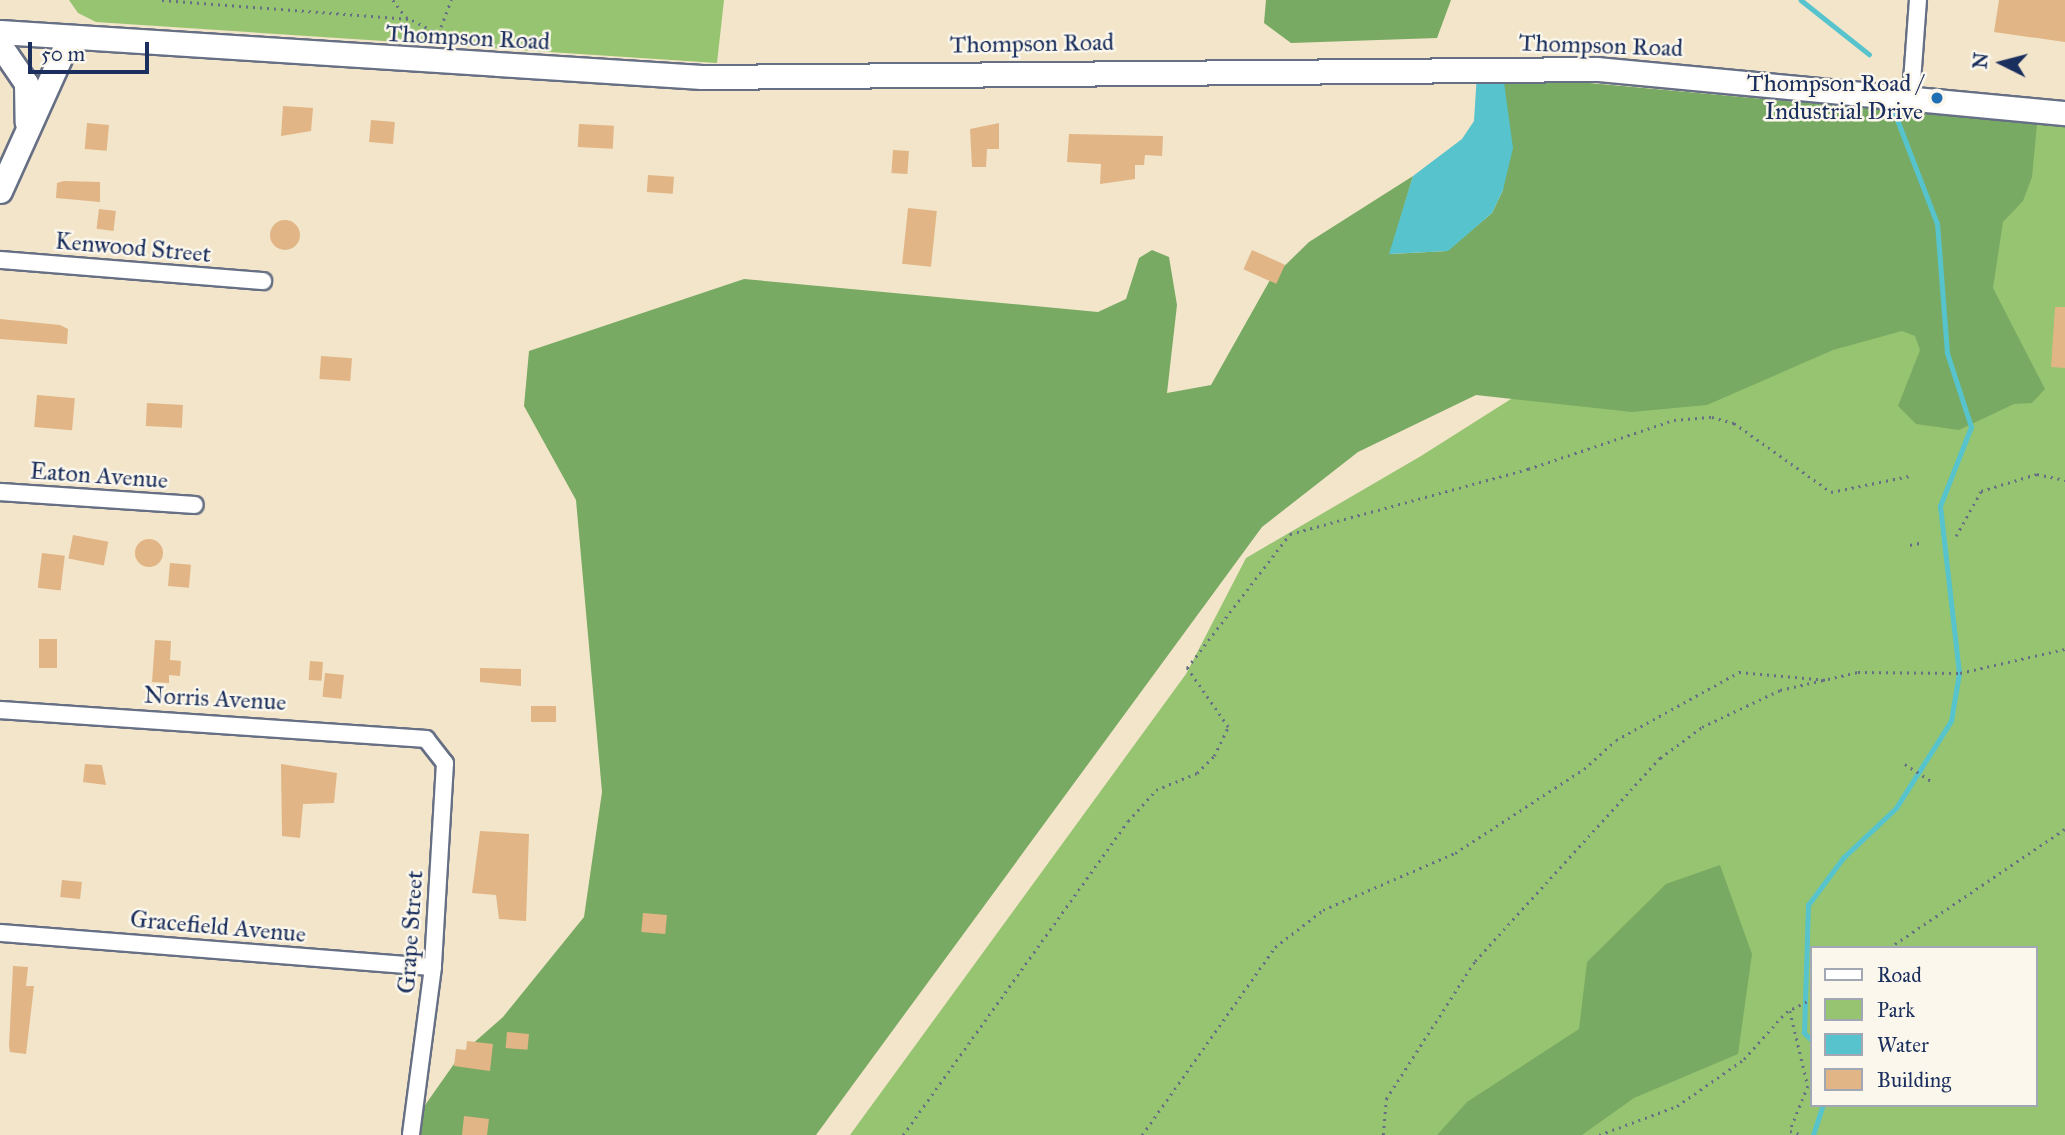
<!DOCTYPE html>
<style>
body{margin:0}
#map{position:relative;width:2065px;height:1135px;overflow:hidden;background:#f2e5ca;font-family:"IM FELL Great Primer",serif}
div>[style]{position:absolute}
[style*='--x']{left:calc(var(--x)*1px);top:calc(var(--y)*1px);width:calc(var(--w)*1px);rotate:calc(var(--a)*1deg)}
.green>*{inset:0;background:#97c471}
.forest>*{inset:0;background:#79aa63}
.water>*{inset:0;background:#56c3cd}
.stream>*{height:4.5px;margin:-2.25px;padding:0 2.25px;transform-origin:2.25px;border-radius:2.25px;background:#56c3cd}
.building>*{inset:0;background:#e1b585;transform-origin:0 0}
.round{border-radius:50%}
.path>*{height:2.5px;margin-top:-1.25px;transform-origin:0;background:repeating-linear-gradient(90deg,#666f84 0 2px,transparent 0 7px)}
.roads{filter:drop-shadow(2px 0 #666f84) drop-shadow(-2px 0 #666f84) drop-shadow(0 2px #666f84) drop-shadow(0 -2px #666f84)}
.street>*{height:16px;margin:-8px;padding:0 8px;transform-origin:8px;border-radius:8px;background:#fff}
.secondary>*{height:23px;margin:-11.5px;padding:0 11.5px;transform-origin:11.5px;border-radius:11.5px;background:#fff}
.dots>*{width:19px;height:19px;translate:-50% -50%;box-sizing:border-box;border:4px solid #fbf7ec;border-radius:50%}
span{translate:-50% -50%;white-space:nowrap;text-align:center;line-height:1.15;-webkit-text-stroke:5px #fbf7ec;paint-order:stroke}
.street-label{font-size:24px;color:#1b2f5e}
.poi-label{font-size:24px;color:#1b2f5e}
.right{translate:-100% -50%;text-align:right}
.legend{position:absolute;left:1810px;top:946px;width:228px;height:161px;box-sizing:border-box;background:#fbf7ec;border:2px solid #a1a7b3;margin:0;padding:9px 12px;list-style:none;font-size:21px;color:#1b2f5e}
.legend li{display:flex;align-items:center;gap:14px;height:35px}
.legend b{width:35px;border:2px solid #a1a7b3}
.north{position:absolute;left:1967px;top:28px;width:70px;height:70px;-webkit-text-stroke:5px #fbf7ec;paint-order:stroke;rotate:276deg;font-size:19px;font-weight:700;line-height:28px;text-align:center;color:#1b2f5e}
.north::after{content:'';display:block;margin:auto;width:24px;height:32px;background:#1b2f5e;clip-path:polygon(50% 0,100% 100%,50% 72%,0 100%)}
.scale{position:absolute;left:28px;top:42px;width:121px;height:32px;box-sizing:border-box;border:4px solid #1b2f5e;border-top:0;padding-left:9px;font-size:21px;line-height:24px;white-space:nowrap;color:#1b2f5e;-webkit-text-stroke:5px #fbf7ec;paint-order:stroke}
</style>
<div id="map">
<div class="green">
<div style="clip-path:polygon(69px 0,724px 0,717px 63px,96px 22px,78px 13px)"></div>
<div style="clip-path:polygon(evenodd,1964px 112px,2065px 124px,2065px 1135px,850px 1135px,1186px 674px,1246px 558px,1421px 456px,1964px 112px,1811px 948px,2035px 948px,2035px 1105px,1811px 1105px,1811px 948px)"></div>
</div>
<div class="forest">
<div style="clip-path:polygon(1266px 0,1451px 0,1437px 38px,1291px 43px,1264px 23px)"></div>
<div style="clip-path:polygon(1503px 75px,2037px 124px,2032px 177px,2023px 201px,2003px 222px,1993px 288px,2045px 389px,2032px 403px,2014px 404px,1959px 430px,1916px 424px,1898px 406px,1920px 350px,1915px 336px,1902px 331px,1833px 350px,1707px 405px,1632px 412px,1476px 395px,1358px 452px,1262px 527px,816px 1135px,404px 1135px,461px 1054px,503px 1017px,584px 917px,602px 792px,576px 500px,524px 406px,529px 351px,744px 279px,1098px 312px,1126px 299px,1139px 258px,1152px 250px,1169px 257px,1177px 305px,1167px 393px,1211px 385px,1270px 280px,1309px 242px,1413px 176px,1390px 254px,1447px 251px,1492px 213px,1503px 190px)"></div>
<div style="clip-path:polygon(1720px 865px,1752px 954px,1738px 1054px,1634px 1098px,1582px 1135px,1437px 1135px,1467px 1102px,1579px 1029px,1587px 962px,1666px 884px)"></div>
</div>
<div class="water">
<div style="clip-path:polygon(1477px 73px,1503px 75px,1513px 148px,1503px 190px,1492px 213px,1448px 251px,1389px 254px,1413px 176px,1462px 139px,1474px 121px)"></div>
</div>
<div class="stream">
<div style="--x:1801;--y:0;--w:87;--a:38.5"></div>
<div style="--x:1811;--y:1040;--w:10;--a:-135"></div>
<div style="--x:1804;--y:1033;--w:128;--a:-88.2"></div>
<div style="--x:1808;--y:905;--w:59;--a:-53.3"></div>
<div style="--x:1843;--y:858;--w:73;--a:-43.3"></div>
<div style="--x:1896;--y:808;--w:103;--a:-57.7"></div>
<div style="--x:1951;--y:721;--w:49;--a:-80.5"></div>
<div style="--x:1959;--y:673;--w:168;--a:-96.5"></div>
<div style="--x:1940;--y:506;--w:85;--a:-68.6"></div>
<div style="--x:1971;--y:427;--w:78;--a:-108"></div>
<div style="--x:1947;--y:353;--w:129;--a:-94.4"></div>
<div style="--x:1937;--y:224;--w:125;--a:-111"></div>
<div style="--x:1813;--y:1135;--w:32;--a:-72"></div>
</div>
<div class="building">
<div style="clip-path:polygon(1999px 0,2065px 0,2065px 42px,1994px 32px)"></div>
<div style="clip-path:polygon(283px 106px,313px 108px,311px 131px,281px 136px)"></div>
<div style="left:371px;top:120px;width:24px;height:22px;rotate:5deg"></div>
<div style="left:87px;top:123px;width:22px;height:26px;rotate:5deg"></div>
<div style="clip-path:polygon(999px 123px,999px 149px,987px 149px,986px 167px,972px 167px,970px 129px)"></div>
<div style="left:579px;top:124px;width:35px;height:23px;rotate:3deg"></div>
<div style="clip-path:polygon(1069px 134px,1163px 136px,1162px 156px,1145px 155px,1144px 165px,1135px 165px,1135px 179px,1100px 184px,1101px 164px,1067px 162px)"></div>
<div style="left:893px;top:150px;width:16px;height:23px;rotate:4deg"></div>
<div style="left:648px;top:175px;width:26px;height:17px;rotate:4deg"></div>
<div style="clip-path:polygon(64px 181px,100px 182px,100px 202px,56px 198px,57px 183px)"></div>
<div style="left:908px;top:208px;width:29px;height:56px;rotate:6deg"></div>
<div style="left:99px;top:209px;width:17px;height:20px;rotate:7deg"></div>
<div class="round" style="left:270px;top:220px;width:30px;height:30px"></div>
<div style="left:1252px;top:250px;width:36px;height:21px;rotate:24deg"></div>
<div style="clip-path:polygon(2055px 307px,2065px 307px,2065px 368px,2051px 367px)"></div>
<div style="clip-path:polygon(0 319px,60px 325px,68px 329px,67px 344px,0 339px)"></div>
<div style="left:321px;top:356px;width:31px;height:23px;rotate:4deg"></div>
<div style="left:37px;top:395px;width:38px;height:32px;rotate:5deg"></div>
<div style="left:147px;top:403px;width:36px;height:23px;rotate:3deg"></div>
<div style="left:73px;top:535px;width:36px;height:24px;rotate:11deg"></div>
<div class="round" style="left:135px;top:539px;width:28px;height:28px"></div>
<div style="left:42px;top:553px;width:23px;height:35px;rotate:7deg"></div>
<div style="left:170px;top:563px;width:21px;height:23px;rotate:5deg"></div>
<div style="left:39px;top:639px;width:18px;height:29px"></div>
<div style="clip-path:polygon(155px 640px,171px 641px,170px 660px,181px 661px,180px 676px,169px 675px,169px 683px,152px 682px)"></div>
<div style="left:310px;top:661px;width:13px;height:19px;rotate:4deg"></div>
<div style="clip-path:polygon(480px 668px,521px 669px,521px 686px,480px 682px)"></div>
<div style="left:325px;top:673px;width:19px;height:24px;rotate:6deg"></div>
<div style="left:556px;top:706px;width:16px;height:25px;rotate:90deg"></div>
<div style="clip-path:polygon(85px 764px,102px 765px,106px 785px,83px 782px)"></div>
<div style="clip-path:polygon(281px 764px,337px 773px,334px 803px,303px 804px,300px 838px,282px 836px)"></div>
<div style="clip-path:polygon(480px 831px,529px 834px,526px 921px,499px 919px,496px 895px,472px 893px)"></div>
<div style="left:62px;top:880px;width:20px;height:17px;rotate:6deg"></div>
<div style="left:643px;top:913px;width:24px;height:19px;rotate:5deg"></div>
<div style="clip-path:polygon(13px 966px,28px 967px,26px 986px,34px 986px,26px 1054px,10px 1052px,9px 1046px)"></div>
<div style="left:507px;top:1032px;width:22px;height:16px;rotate:5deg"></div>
<div style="clip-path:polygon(467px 1041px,493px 1044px,490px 1071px,454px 1066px,456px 1049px,466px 1050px)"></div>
<div style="clip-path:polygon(464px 1116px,489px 1119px,487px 1135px,462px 1135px)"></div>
</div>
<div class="path">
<div style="--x:162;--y:0;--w:249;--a:4.4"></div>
<div style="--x:393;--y:0;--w:21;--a:53"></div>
<div style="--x:406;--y:17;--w:35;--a:27"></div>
<div style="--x:436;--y:40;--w:43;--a:-69.4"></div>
<div style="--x:1956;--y:536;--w:51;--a:-60.9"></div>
<div style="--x:1981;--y:491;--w:59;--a:-16.9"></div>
<div style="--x:2037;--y:474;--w:29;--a:12"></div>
<div style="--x:1910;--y:545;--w:14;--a:-12"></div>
<div style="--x:1960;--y:673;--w:108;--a:-12.9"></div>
<div style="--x:1905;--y:764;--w:33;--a:33"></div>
<div style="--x:1889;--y:948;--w:212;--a:-34.1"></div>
<div style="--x:1790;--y:1011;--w:77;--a:76.5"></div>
<div style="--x:1808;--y:1086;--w:48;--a:111.8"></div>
<div style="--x:1790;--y:1131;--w:14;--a:17"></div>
<div style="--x:903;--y:1135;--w:386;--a:-54.4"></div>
<div style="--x:1128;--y:821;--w:42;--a:-47.9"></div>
<div style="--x:1156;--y:790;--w:44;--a:-22.5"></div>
<div style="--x:1197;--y:773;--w:24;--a:-45"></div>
<div style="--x:1214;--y:756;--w:32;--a:-64"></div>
<div style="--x:1228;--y:727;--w:72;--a:-124.8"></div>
<div style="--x:1187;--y:668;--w:169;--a:-52.5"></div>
<div style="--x:1290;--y:534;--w:247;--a:-15.3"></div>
<div style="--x:1528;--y:469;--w:154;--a:-18.6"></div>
<div style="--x:1674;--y:420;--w:38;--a:-5"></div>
<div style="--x:1712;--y:417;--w:23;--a:15"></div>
<div style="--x:1734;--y:423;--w:119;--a:35.4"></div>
<div style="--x:1831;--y:492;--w:80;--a:-11.6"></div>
<div style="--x:1142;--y:1135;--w:230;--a:-54.7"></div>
<div style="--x:1275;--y:947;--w:61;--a:-37.6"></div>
<div style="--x:1323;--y:910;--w:144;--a:-23.4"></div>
<div style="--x:1455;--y:853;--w:154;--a:-33.1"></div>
<div style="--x:1584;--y:769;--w:43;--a:-42.2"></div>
<div style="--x:1616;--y:740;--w:141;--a:-28.9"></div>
<div style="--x:1739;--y:672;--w:89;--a:5.1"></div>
<div style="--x:1383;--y:1135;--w:36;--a:-85"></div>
<div style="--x:1386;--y:1099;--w:164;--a:-57.2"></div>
<div style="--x:1475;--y:961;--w:275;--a:-47.7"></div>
<div style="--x:1660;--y:758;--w:52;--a:-36.4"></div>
<div style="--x:1702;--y:727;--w:86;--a:-25.4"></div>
<div style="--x:1780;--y:690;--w:80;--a:-13"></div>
<div style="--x:1858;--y:672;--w:101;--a:0.6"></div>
<div style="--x:1599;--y:1135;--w:83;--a:-20.4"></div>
<div style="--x:1677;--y:1106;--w:82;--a:-35"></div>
<div style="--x:1744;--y:1059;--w:63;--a:-48.2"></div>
<div style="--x:1786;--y:1012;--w:28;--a:-27"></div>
</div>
<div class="roads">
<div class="street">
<div style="--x:1911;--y:95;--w:95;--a:-85.8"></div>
<div style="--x:0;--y:260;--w:264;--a:4.6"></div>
<div style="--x:0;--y:492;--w:195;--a:3.8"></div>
<div style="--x:0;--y:710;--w:427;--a:3.9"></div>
<div style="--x:426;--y:739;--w:31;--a:52"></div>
<div style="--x:445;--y:763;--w:204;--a:93.4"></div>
<div style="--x:433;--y:967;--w:169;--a:97.5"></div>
<div style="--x:0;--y:933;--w:434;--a:4.5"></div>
</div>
<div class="secondary">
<div style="--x:0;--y:32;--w:703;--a:3.67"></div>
<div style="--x:702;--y:77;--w:895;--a:-0.51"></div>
<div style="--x:1597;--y:69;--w:470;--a:5.4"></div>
<div style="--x:0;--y:45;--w:46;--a:55.6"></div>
<div style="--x:26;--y:83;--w:39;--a:89"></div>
<div style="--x:0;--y:191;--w:168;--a:-65.7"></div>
</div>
</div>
<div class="dots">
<div style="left:1937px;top:98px;background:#1f6fb2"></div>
</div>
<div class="street-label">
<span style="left:468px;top:38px;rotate:3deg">Thompson Road</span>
<span style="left:1032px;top:44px;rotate:-1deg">Thompson Road</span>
<span style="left:1601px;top:46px;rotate:2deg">Thompson Road</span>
<span style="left:133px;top:248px;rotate:5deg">Kenwood Street</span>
<span style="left:99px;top:476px;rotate:4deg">Eaton Avenue</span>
<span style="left:215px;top:699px;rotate:3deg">Norris Avenue</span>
<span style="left:218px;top:927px;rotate:5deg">Gracefield Avenue</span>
<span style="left:411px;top:932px;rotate:-86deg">Grape Street</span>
</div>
<div class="poi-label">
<span class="right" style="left:1923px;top:98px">Thompson Road /<br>Industrial Drive</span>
</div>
<ul class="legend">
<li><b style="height:9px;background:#fff"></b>Road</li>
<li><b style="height:19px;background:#97c471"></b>Park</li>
<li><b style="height:19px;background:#56c3cd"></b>Water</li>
<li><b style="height:19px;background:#e1b585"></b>Building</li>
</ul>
<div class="north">N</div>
<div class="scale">50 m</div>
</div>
